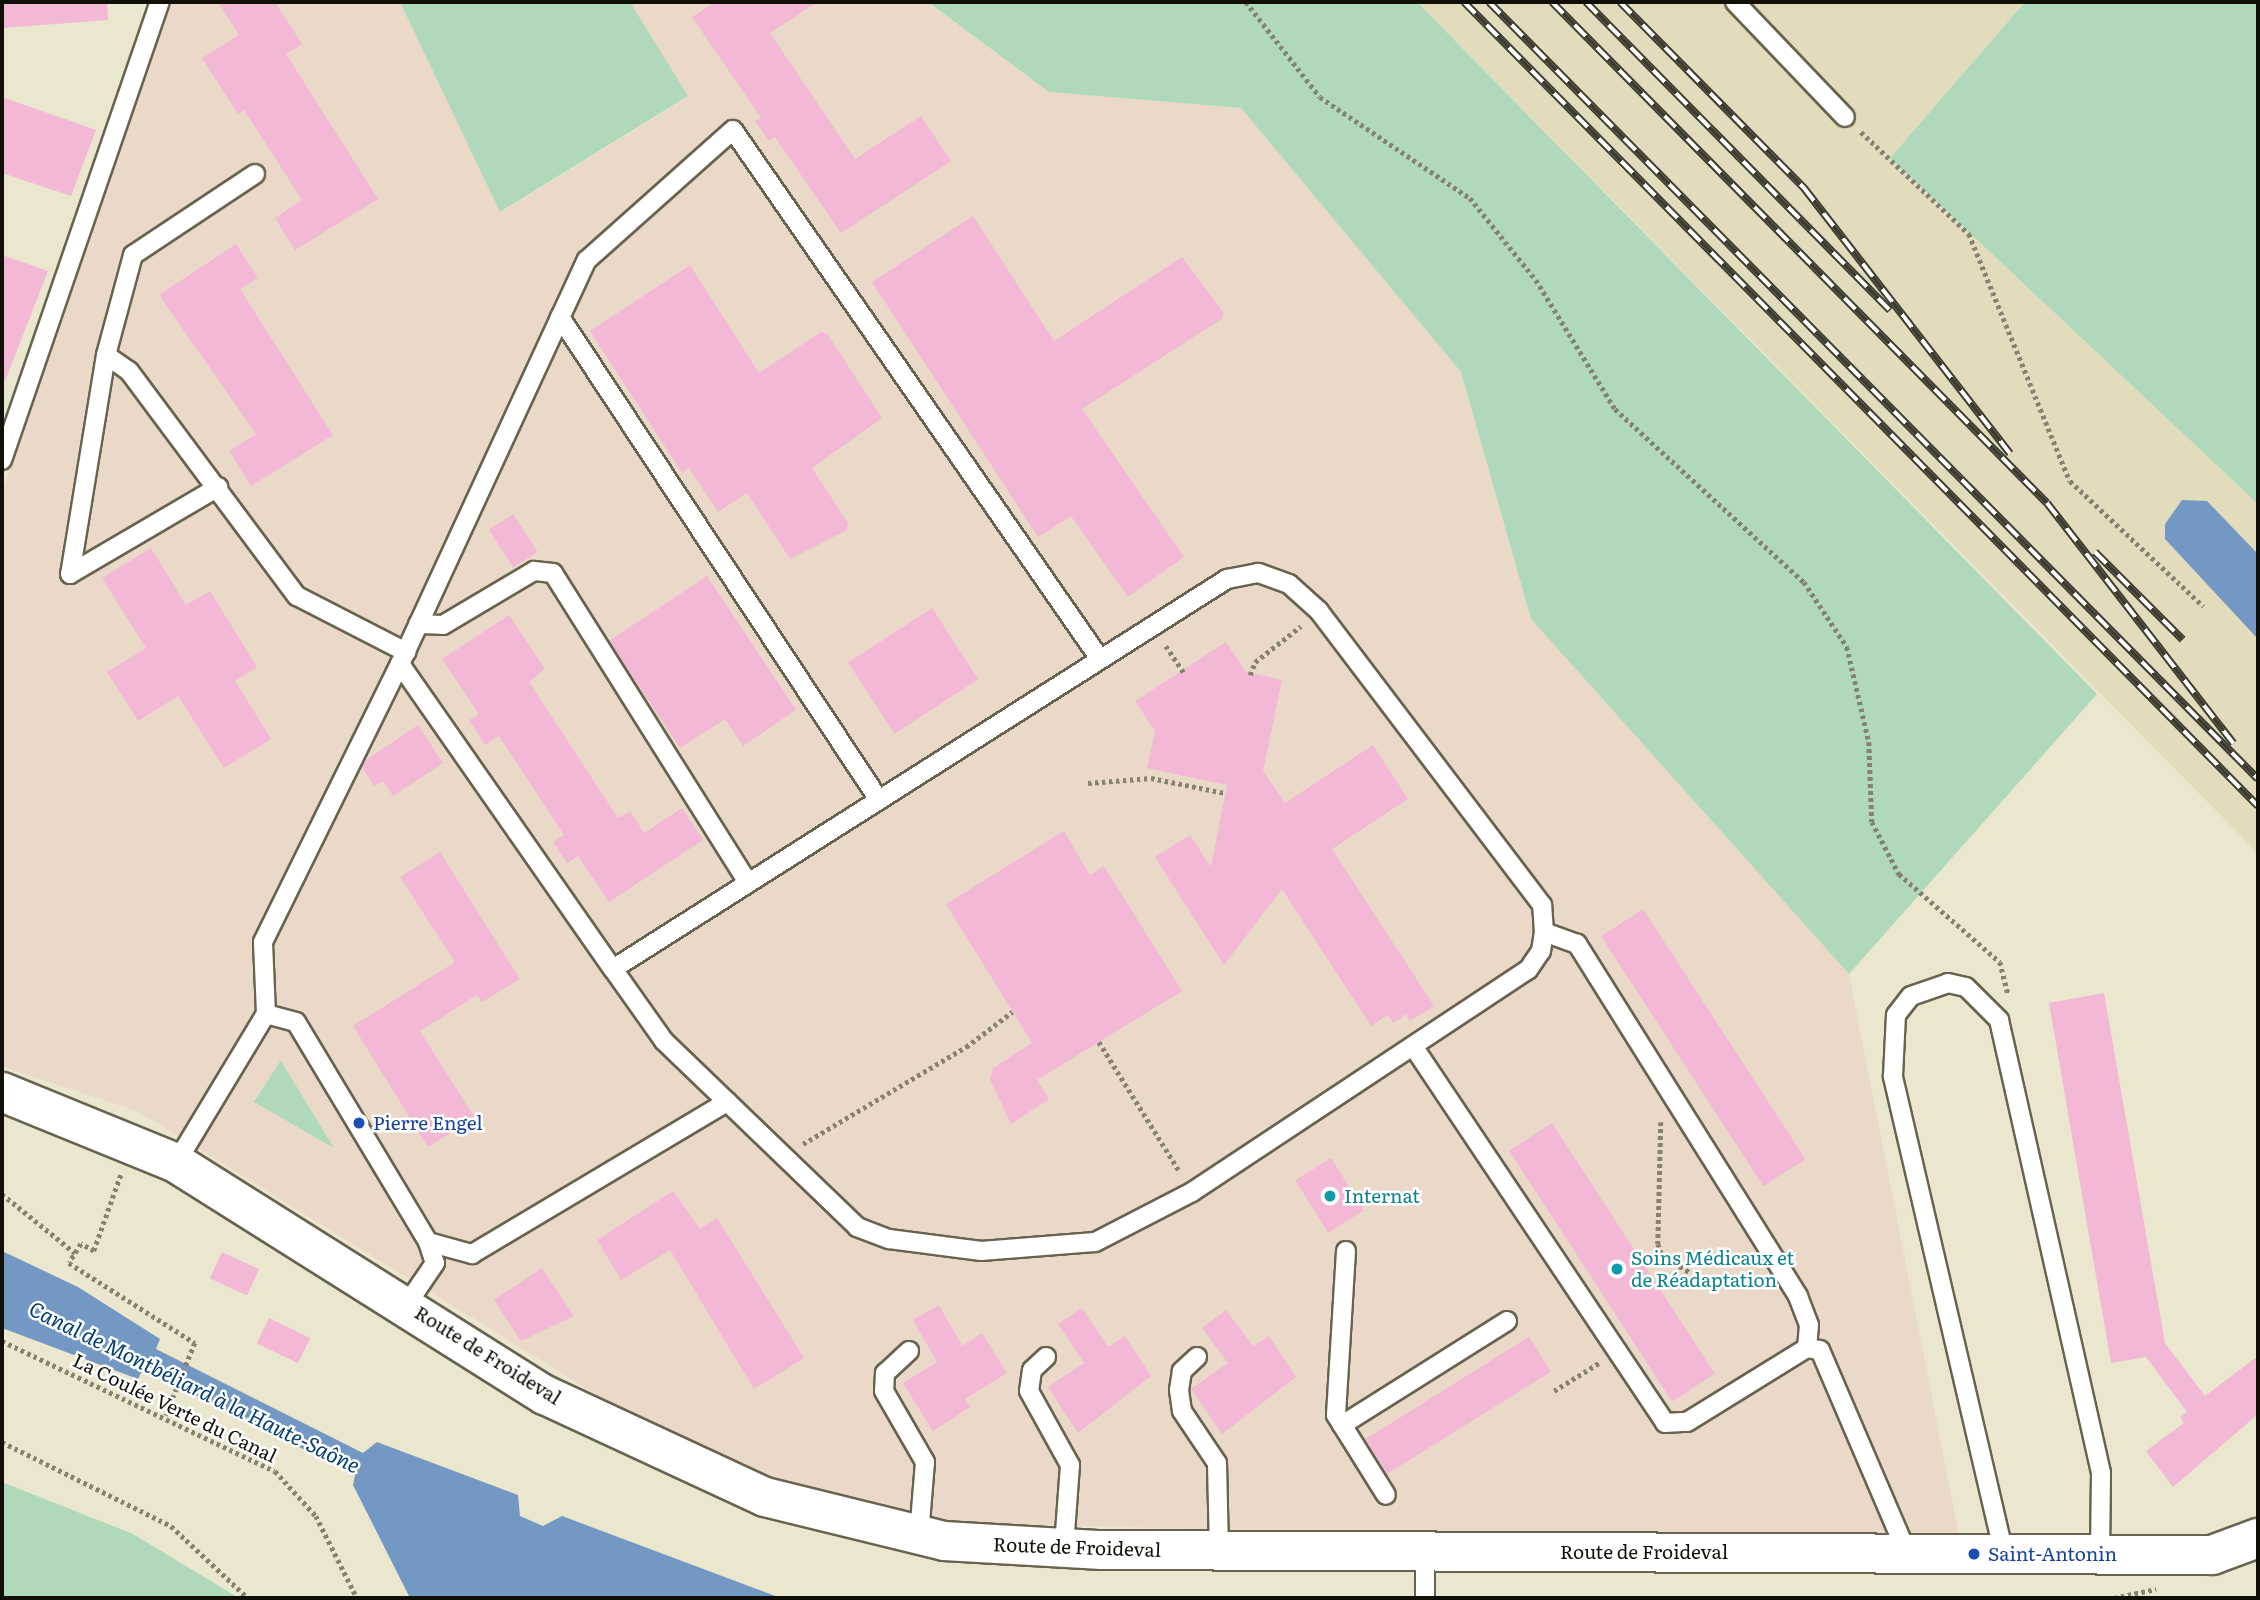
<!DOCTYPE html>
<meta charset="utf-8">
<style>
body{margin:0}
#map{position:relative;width:2260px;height:1600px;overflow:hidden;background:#ebe7ce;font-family:Literata,serif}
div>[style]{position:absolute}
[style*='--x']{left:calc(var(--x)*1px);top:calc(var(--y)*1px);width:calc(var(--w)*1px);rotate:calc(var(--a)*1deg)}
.built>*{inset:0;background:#e2dcbc}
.industrial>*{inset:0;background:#ead9c8}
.green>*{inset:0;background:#b0d9bb}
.water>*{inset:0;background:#7298c3}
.building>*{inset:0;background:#f2b8d5;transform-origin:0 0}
.path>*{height:4.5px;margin-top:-2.25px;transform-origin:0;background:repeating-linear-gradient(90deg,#858271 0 3.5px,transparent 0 7px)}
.roads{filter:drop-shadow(2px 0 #68634e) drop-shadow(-2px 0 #68634e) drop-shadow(0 2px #68634e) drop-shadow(0 -2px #68634e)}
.service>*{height:18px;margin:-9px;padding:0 9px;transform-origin:9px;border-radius:9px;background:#fff}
.tertiary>*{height:38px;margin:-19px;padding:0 19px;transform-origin:19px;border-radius:19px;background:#fff}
.rail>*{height:8px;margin-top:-4px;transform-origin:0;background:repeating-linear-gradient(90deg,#fff 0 16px,#3e3c30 0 32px);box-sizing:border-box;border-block:2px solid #3e3c30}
.dots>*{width:19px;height:19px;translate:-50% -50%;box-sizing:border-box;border:4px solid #fff;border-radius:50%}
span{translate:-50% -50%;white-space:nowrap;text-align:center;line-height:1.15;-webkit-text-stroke:5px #fff;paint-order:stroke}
.transit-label{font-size:19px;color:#164399}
.left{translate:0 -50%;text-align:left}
.culture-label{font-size:19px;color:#0d838f}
.street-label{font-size:19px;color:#110f07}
.water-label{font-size:21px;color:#013d72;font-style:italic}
.frame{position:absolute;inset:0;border:4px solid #110f07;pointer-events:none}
</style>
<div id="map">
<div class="built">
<div style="clip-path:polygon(1417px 2px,2025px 2px,1890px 158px,2258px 504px,2258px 853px)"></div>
</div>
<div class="industrial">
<div style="clip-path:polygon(161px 2px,400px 2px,501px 212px,688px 97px,630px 2px,928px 2px,1049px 92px,1241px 108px,1461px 372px,1531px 619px,1849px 974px,1959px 1535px,1430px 1535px,965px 1523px,804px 1491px,634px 1418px,139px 1112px,2px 1066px,2px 493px)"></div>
</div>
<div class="green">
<div style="clip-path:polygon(400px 2px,630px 2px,688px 96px,500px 212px)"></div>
<div style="clip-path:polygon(928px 2px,1417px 2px,2097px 694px,1849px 974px,1531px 619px,1461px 372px,1241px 108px,1049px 92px)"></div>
<div style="clip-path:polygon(2025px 2px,2258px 2px,2258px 504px,1890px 158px)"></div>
<div style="clip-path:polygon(281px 1060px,281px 1061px,334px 1148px,254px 1102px)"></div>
<div style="clip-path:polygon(2px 1482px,133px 1534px,239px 1598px,2px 1598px)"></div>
</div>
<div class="water">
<div style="clip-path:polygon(2182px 500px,2207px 501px,2258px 554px,2258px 639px,2165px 539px,2165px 524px)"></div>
<div style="clip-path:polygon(2px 1251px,78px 1287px,160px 1339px,156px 1349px,363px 1453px,377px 1442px,518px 1495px,520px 1516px,543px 1526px,562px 1516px,781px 1598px,410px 1598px,353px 1485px,355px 1475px,143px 1369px,138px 1379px,2px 1328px)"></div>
</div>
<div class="building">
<div style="clip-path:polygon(2px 2px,107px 2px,108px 20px,2px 28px)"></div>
<div style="clip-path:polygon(218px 2px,275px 2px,302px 44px,286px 54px,378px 199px,295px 250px,275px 218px,302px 200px,244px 110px,238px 114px,202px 58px,239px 35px)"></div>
<div style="clip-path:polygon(715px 2px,817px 2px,770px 33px,855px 159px,921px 116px,951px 161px,841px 233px,775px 137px,769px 141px,755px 121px,761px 118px,692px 17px)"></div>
<div style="clip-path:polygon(2px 97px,96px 130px,71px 196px,2px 173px)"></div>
<div style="clip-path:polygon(973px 216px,1054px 341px,1182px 257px,1223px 312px,1223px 318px,1082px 409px,1184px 557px,1128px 597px,1071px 516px,1038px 537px,872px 282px)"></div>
<div style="clip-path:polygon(236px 244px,258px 278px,240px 289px,333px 435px,251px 486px,229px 451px,256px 434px,159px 295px)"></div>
<div style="clip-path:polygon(2px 255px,48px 271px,5px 381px,2px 380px)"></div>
<div style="clip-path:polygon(690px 265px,759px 373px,821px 332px,828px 335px,882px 418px,812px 468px,848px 523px,847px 530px,790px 559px,747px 493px,718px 512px,689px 468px,682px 473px,590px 331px)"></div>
<div style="left:513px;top:514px;width:45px;height:29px;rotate:57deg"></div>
<div style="clip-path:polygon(151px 548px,186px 605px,210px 591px,257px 667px,235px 681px,271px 739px,224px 768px,178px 696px,138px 721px,107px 672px,146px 648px,102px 578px)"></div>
<div style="clip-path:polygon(707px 576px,796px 710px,743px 746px,725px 719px,680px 748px,609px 641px)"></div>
<div style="left:932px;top:608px;width:85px;height:100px;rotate:57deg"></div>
<div style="clip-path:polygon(509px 615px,545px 669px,529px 682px,618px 818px,630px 811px,644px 833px,682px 808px,703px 840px,609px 902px,578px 856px,567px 863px,553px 842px,564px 835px,499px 736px,485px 745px,469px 720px,479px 714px,442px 659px)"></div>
<div style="clip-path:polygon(1226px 642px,1246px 672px,1282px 680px,1263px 771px,1285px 803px,1373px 745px,1408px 799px,1332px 849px,1434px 1006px,1410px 1021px,1406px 1014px,1393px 1023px,1388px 1015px,1371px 1026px,1282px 889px,1224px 965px,1155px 857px,1190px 835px,1211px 867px,1227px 785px,1147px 768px,1155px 731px,1135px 701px)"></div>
<div style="clip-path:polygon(418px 725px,443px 763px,393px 796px,383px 781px,374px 786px,362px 767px,366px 760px)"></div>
<div style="clip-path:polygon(1064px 831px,1090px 875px,1104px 866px,1182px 991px,1037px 1080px,1049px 1099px,1011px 1124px,990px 1079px,993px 1068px,1032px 1043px,946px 904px)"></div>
<div style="clip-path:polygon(440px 852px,520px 979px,482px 1002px,477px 995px,420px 1031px,475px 1118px,428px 1147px,353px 1026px,455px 962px,400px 877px)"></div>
<div style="left:1643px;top:909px;width:298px;height:50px;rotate:57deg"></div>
<div style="clip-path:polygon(2104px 993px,2165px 1343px,2205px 1396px,2258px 1356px,2258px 1414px,2173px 1487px,2146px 1451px,2184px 1423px,2180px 1417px,2187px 1412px,2146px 1357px,2111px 1363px,2049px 1003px)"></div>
<div style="left:1552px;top:1123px;width:299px;height:51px;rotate:57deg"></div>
<div style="left:1331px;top:1158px;width:62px;height:42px;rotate:58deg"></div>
<div style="clip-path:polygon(673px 1191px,700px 1229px,717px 1218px,804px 1358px,754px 1389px,670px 1250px,621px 1280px,597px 1240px)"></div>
<div style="left:222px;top:1252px;width:41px;height:29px;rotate:25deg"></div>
<div style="clip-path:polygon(542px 1268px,574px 1316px,521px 1341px,494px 1300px)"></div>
<div style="clip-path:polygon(939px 1305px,962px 1346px,982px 1333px,1007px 1373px,965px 1399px,970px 1407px,933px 1431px,903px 1383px,937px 1362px,913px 1320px)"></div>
<div style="clip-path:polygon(1082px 1308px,1108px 1347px,1125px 1336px,1151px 1376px,1078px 1433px,1048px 1387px,1084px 1363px,1058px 1324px)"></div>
<div style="clip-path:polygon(1226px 1310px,1253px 1346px,1269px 1336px,1296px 1377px,1222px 1434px,1191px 1389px,1228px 1363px,1202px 1328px)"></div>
<div style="left:269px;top:1318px;width:46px;height:28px;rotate:26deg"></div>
<div style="left:1529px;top:1337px;width:41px;height:193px;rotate:58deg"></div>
</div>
<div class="path">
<div style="--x:1246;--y:2;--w:120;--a:52.1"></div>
<div style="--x:1320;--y:97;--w:181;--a:34"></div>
<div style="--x:1470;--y:198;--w:105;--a:51.2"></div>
<div style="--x:1536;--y:280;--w:151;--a:58.5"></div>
<div style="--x:1615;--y:409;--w:256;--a:42.5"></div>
<div style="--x:1804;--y:582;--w:78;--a:56.5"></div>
<div style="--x:1847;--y:647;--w:98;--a:77"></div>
<div style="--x:1869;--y:742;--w:80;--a:87.9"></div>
<div style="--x:1872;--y:822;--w:59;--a:62.6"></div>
<div style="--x:1899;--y:874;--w:134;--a:41.1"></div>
<div style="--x:2000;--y:962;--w:33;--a:76"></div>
<div style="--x:1861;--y:132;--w:149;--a:43.4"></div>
<div style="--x:1969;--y:234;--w:267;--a:67.8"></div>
<div style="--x:2070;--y:481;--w:183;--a:43.2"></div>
<div style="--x:1166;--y:646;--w:34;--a:56"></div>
<div style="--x:1250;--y:675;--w:14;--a:-69"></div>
<div style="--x:1255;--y:662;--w:58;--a:-38"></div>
<div style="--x:1088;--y:783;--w:63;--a:-4.5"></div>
<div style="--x:1151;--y:778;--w:76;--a:11.5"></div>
<div style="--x:1099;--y:1042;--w:153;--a:58.1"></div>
<div style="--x:1661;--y:1122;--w:122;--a:91.4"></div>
<div style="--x:1658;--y:1244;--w:12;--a:70"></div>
<div style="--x:1662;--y:1255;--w:32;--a:32"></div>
<div style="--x:803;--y:1144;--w:190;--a:-30.8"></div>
<div style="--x:966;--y:1047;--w:58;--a:-37.3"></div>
<div style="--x:121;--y:1175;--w:81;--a:109.6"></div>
<div style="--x:94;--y:1251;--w:15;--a:-152"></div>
<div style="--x:81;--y:1244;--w:22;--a:122"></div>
<div style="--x:69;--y:1263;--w:149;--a:32.4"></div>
<div style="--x:195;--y:1343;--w:78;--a:111.9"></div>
<div style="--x:2;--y:1194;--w:94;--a:38.9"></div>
<div style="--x:2;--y:1341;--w:302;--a:25.5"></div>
<div style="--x:275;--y:1471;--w:61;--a:47.7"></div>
<div style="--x:316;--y:1516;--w:92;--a:63.4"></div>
<div style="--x:1554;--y:1391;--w:53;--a:-31.9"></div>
<div style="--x:2;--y:1442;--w:189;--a:26.4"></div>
<div style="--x:171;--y:1526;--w:105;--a:43.1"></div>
<div style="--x:2114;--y:1598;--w:43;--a:-12.1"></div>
</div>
<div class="roads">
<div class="service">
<div style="--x:1735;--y:2;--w:159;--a:46.3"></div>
<div style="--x:255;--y:174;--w:146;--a:146.4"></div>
<div style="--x:133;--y:255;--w:104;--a:105.1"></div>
<div style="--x:106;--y:355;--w:28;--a:35"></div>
<div style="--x:129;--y:371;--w:281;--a:53.3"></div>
<div style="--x:297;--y:596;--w:123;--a:27.2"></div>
<div style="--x:560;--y:317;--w:579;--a:56.56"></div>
<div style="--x:106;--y:355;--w:222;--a:99.3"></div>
<div style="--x:70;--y:574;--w:172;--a:-30.4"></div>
<div style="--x:2;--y:460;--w:484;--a:-71"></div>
<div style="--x:418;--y:624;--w:25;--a:2"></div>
<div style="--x:443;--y:625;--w:106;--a:-30.7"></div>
<div style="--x:534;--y:571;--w:19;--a:6"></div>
<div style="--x:553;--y:573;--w:366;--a:57.8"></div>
<div style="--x:400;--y:664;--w:372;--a:55.1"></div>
<div style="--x:613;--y:969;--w:88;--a:54.7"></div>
<div style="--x:664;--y:1041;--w:268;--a:43.9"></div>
<div style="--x:857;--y:1227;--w:34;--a:21"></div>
<div style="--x:889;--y:1239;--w:93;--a:7.4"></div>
<div style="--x:981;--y:1251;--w:114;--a:-4.5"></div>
<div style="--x:1095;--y:1242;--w:109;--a:-27.3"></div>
<div style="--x:1192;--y:1192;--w:403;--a:-33.5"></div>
<div style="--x:1528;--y:970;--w:23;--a:-56"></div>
<div style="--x:1541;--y:951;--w:19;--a:-81"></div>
<div style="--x:1544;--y:932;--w:27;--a:-94"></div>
<div style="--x:1542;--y:905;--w:369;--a:-127.2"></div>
<div style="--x:1319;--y:611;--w:40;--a:-138"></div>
<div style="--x:1289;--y:584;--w:33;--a:-160"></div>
<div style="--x:1258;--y:573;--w:32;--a:169"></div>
<div style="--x:1227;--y:579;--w:727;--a:147.58"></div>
<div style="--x:266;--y:1014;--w:72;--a:-92.4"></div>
<div style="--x:263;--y:942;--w:310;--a:-63.8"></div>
<div style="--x:400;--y:664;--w:445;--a:-65.2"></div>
<div style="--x:587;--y:260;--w:195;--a:-41.7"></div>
<div style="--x:733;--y:130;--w:644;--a:55.25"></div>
<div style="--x:1413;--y:1046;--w:453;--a:56.2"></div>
<div style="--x:1665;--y:1423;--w:22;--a:-3"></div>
<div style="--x:1687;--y:1422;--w:141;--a:-31.7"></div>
<div style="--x:1807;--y:1348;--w:23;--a:-85"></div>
<div style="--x:1809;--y:1325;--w:31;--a:-111"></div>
<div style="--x:1798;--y:1296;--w:416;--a:-122.1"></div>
<div style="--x:1577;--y:944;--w:35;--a:-160"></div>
<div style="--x:176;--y:1163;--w:174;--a:-58.9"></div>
<div style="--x:266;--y:1014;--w:31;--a:15"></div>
<div style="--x:296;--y:1022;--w:257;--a:59"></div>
<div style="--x:428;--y:1242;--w:22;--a:72"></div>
<div style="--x:435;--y:1263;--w:50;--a:124.3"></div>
<div style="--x:428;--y:1242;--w:46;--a:15.3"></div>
<div style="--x:472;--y:1254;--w:297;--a:-30.8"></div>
<div style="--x:1346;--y:1251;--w:164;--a:93.5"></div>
<div style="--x:1336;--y:1415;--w:94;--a:58"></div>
<div style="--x:1807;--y:1348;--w:13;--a:9"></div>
<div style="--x:1820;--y:1350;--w:221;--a:66.8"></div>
<div style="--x:909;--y:1351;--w:33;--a:137"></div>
<div style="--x:885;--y:1373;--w:18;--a:93"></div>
<div style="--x:884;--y:1391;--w:82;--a:60"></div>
<div style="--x:925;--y:1462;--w:73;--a:94.7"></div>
<div style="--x:1046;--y:1357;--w:19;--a:137"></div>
<div style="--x:1032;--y:1370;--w:21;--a:98"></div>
<div style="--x:1029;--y:1391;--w:85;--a:61"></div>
<div style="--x:1070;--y:1465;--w:82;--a:94.2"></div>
<div style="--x:1197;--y:1357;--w:21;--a:137"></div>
<div style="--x:1182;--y:1371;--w:19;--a:99"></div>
<div style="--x:1179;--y:1390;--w:21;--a:82"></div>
<div style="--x:1182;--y:1411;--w:63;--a:56.1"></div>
<div style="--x:1217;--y:1463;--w:87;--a:88.7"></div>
<div style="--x:1342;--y:1425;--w:195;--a:-32.2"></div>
<div style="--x:1425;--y:1552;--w:46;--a:90"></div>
<div style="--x:2004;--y:1554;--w:491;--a:-103.1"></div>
<div style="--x:1893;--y:1076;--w:61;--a:-87.2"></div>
<div style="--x:1896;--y:1015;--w:24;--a:-52"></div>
<div style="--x:1911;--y:996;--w:39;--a:-19"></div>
<div style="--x:1948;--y:983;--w:18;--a:13"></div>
<div style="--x:1966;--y:987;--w:47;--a:45"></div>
<div style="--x:1999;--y:1020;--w:464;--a:77.3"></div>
<div style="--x:2101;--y:1473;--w:81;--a:90.7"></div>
</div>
<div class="tertiary">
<div style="--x:2;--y:1092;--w:188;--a:22.2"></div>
<div style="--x:176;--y:1163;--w:436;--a:32.2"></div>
<div style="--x:545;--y:1395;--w:242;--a:24.9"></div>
<div style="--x:765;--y:1497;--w:184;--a:13.8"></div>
<div style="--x:944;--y:1541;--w:158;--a:3.3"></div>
<div style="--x:1102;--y:1550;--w:1110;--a:0.26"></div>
<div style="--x:2212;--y:1555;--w:49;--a:-20.3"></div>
</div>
</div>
<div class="rail">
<div style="--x:1464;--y:2;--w:1130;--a:45.36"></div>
<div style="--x:1489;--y:2;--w:1093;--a:45.3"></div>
<div style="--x:1552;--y:2;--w:704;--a:45.35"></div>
<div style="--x:2047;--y:503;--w:304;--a:52.2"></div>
<div style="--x:1586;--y:2;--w:433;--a:45.4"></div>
<div style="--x:1620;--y:2;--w:262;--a:45.3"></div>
<div style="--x:1804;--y:188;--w:336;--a:52.2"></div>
<div style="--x:2095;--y:552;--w:124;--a:45"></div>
</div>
<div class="dots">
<div style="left:359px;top:1123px;background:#1a4fb4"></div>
<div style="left:1330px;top:1196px;background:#0f9aa8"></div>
<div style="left:1617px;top:1269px;background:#0f9aa8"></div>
<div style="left:1974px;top:1554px;background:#1a4fb4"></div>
</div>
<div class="transit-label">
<span class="left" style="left:373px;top:1123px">Pierre Engel</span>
<span class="left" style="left:1988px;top:1554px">Saint-Antonin</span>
</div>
<div class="culture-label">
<span class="left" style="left:1344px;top:1196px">Internat</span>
<span class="left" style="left:1631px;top:1269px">Soins Médicaux et<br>de Réadaptation</span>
</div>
<div class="street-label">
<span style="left:488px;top:1355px;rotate:32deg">Route de Froideval</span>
<span style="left:175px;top:1408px;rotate:26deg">La Coulée Verte du Canal</span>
<span style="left:1077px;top:1547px;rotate:2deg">Route de Froideval</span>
<span style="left:1644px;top:1552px">Route de Froideval</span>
</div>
<div class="water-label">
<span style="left:195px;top:1386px;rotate:26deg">Canal de Montbéliard à la Haute-Saône</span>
</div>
<div class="frame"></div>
</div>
